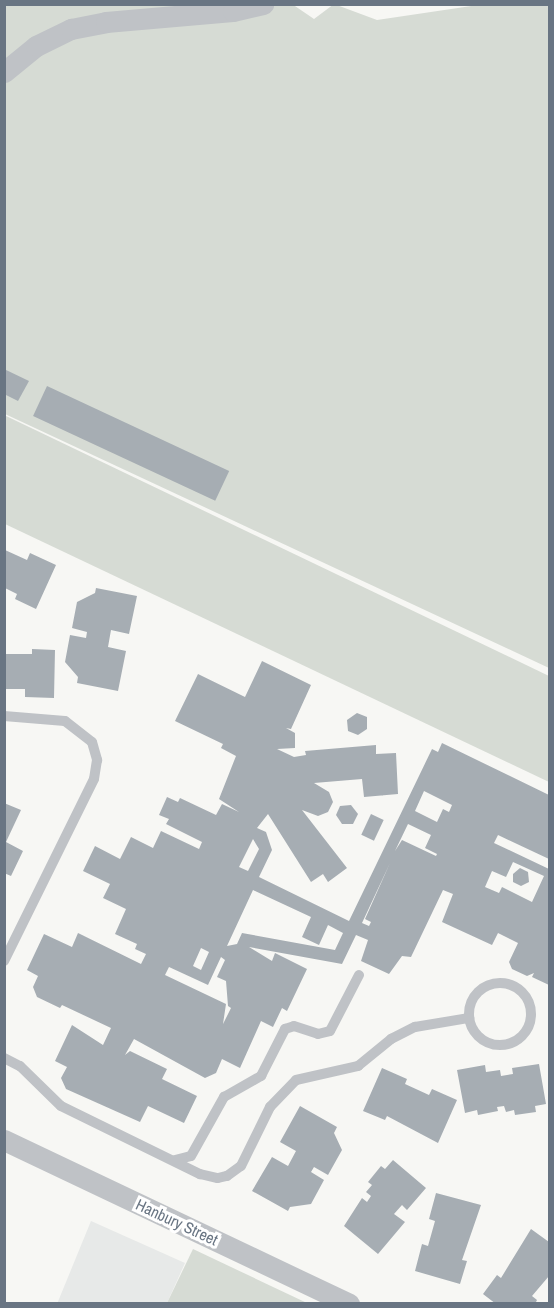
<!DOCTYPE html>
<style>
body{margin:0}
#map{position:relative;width:554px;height:1308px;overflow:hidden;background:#f7f7f4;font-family:"Archivo Narrow",sans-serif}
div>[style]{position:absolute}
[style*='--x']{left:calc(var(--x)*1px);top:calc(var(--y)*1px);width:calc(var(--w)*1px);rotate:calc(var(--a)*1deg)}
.built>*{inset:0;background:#e7e9e8}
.green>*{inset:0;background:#d6dbd4}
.building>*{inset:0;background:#a6adb3;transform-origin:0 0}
.service>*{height:10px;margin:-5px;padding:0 5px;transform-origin:5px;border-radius:5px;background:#bfc2c6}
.service>.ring{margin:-5px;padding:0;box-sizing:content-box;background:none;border:10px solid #bfc2c6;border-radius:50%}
.minor>*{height:21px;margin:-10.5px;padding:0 10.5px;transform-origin:10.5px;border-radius:10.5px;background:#bfc2c6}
span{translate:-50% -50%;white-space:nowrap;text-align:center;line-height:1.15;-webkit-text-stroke:6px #fff;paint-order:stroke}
.street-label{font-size:16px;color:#697583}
.frame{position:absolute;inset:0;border:6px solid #697583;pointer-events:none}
</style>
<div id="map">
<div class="built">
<div style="clip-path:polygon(91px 1221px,185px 1263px,167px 1303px,57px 1304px)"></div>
</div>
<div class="green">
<div style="clip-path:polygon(292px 4px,314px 19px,334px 4px,377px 20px,478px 5px,549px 5px,549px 668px,5px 414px,5px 5px)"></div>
<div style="clip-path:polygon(4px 415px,549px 676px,549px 782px,5px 524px)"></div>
<div style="clip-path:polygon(193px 1249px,307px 1303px,167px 1303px)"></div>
</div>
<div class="building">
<div style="clip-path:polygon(4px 369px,29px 381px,18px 401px,4px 394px)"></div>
<div style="left:47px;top:386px;width:201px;height:33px;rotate:25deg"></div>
<div style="clip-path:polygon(5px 550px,27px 560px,30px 553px,56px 565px,36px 609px,15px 599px,17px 594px,5px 588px)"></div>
<div style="clip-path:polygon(96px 588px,137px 596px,129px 634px,111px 630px,108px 647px,126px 651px,118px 691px,77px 683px,78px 677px,65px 662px,70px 635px,86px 638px,87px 632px,72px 628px,77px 602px,95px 593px)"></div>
<div style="clip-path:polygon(32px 649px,55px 650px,54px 698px,25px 697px,25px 689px,4px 689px,4px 654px,32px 654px)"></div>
<div style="clip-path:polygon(evenodd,262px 661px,311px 685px,291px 729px,286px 728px,295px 733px,295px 748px,277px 749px,294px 757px,306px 755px,305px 751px,376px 745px,376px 754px,396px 753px,398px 794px,364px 797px,362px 779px,314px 783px,329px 792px,333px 802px,328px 812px,318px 816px,302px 810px,347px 868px,328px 882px,323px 874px,311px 882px,268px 814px,257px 828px,266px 832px,272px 850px,259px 877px,349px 921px,432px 749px,438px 752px,442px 743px,549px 795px,549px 859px,498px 835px,494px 843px,549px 869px,549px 985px,532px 977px,534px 973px,527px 976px,512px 969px,509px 962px,518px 943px,498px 933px,492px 945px,442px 922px,453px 894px,443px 890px,411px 957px,402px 956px,389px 974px,361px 961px,368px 940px,356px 935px,342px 964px,249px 947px,272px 961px,275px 953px,307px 969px,287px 1011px,282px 1008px,273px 1027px,261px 1021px,240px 1068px,222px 1059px,216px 1073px,205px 1078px,134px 1039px,125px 1055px,130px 1051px,167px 1069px,162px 1079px,197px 1096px,184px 1123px,148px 1106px,140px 1122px,66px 1089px,61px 1078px,67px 1067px,55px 1061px,72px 1025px,103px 1045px,111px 1028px,62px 1005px,60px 1008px,37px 997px,33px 987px,38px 976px,27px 970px,44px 934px,72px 947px,78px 933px,141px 964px,146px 954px,135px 949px,137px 944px,115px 934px,126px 909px,103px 898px,110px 884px,83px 871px,95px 846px,120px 859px,131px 837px,153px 848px,161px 831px,199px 849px,202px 842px,166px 824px,169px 819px,159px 815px,167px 797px,178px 802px,180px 798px,216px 815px,222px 804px,239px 812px,219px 799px,236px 756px,221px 748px,223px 744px,175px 721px,198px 674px,245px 697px,262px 661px,424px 791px,452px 805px,449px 812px,443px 809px,437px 822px,415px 811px,424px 791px,262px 661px,408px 824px,431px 835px,425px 848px,437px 854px,436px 856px,402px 840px,395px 851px,408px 824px,262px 661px,253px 839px,259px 849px,248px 871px,239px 867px,253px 839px,262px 661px,513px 862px,544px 876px,532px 902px,502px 887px,499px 893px,485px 887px,492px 871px,506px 877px,513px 862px,262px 661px,390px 863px,365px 919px,371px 922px,369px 926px,362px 923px,390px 863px,262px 661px,253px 890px,311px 917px,302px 937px,319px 945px,328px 925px,343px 933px,335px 950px,242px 933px,237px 944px,227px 946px,253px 890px,262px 661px,201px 948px,209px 952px,201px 970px,193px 966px,201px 948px,262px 661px,221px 957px,225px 960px,217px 977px,226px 981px,228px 1006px,231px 1008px,223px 1024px,226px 1004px,165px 975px,169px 967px,208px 985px,221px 957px)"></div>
<div style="clip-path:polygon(357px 713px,367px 717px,367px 729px,358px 735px,348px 731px,347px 720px)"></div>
<div style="clip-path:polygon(4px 803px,21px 810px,6px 842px,23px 851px,11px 876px,4px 873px)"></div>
<div style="clip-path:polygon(351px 805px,358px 814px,353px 824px,342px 824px,336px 815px,340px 806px)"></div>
<div style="left:371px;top:814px;width:14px;height:23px;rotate:25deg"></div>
<div style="clip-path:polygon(520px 868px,528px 872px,529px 882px,521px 886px,513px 882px,513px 874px)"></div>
<div style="clip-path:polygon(539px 1064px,546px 1104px,535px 1106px,536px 1112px,515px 1115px,514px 1110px,506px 1112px,504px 1106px,497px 1107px,498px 1111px,478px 1115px,477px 1110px,465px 1113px,457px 1070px,485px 1065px,486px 1072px,500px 1070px,501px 1076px,513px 1074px,512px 1068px)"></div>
<div style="clip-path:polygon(382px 1068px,407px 1079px,405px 1084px,429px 1095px,432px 1089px,457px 1100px,438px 1143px,387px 1116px,385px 1120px,363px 1111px)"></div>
<div style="clip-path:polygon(300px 1106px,337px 1127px,334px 1133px,342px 1150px,328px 1175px,314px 1167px,311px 1172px,324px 1180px,311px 1204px,290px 1207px,288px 1211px,252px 1191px,272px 1157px,288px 1166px,296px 1151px,280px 1142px)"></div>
<div style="clip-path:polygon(393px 1160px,426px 1188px,407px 1210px,402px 1205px,394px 1214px,405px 1222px,378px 1254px,344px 1226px,362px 1198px,367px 1202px,371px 1196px,366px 1192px,372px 1185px,368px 1182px,381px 1166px,385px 1169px)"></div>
<div style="clip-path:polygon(436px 1193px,481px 1205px,462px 1260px,467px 1261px,460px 1284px,415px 1271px,422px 1244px,428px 1246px,435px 1221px,429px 1219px)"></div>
<div style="clip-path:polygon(531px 1229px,549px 1242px,549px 1276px,532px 1296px,537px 1300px,535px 1304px,496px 1304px,483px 1294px,497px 1275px,501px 1278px)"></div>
</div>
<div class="service">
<div style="--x:4;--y:716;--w:61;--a:4.7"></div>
<div style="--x:65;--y:721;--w:34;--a:38"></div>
<div style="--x:92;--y:742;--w:19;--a:74"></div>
<div style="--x:97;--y:760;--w:19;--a:99"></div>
<div style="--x:94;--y:779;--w:203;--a:116.3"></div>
<div class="ring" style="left:469px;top:983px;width:52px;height:52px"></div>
<div style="--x:4;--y:1058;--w:18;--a:27"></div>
<div style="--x:20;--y:1066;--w:57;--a:44.3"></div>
<div style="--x:61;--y:1106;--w:155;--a:26.1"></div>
<div style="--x:200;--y:1174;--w:18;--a:13"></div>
<div style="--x:218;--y:1178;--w:9;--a:-13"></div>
<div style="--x:227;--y:1176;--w:17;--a:-36"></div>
<div style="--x:241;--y:1166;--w:66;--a:-63.8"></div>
<div style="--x:270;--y:1107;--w:37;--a:-46"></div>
<div style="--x:296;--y:1080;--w:64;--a:-12.7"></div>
<div style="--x:358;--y:1066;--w:43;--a:-39.3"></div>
<div style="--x:391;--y:1039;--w:27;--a:-27"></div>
<div style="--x:415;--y:1027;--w:55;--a:-9.5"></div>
<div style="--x:175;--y:1160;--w:16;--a:-14"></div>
<div style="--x:191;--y:1156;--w:68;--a:-60.8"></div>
<div style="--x:224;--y:1097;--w:43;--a:-29.6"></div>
<div style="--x:261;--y:1076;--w:53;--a:-62.9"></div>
<div style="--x:285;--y:1029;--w:9;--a:-18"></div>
<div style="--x:294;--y:1026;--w:25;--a:18"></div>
<div style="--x:318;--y:1034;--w:12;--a:-14"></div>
<div style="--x:330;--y:1031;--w:63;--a:-62.6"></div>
</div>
<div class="minor">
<div style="--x:4;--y:72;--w:41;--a:-39.1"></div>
<div style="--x:36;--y:46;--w:39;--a:-26"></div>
<div style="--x:71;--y:29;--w:36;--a:-11"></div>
<div style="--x:106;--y:22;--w:127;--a:-5"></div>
<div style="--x:233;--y:11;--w:31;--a:-13"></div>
<div style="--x:4;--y:1140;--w:382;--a:25.4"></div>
</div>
<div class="street-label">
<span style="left:177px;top:1222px;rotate:25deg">Hanbury Street</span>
</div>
<div class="frame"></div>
</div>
